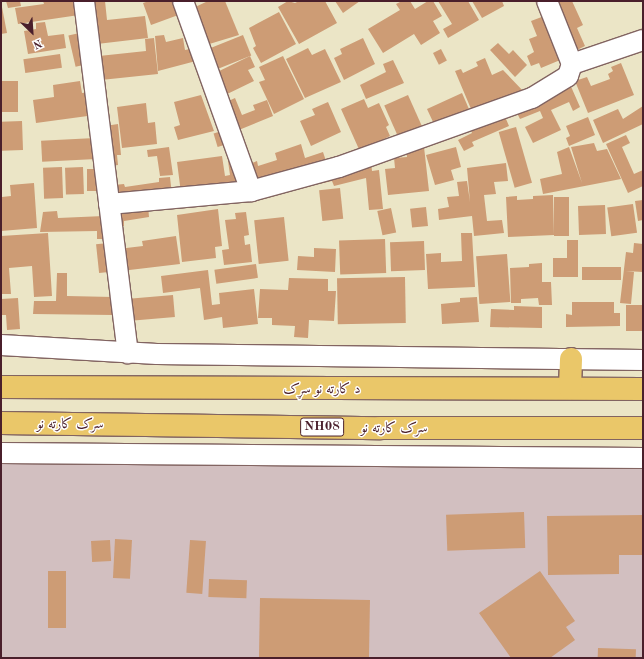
<!DOCTYPE html>
<meta charset="utf-8">
<style>
body{margin:0}
#map{position:relative;width:644px;height:659px;overflow:hidden;background:#ebe5c6;font-family:"Old Standard TT",Amiri,serif}
div>[style]{position:absolute}
[style*='--x']{left:calc(var(--x)*1px);top:calc(var(--y)*1px);width:calc(var(--w)*1px);rotate:calc(var(--a)*1deg)}
.industrial>*{inset:0;background:#d2bfc0;transform-origin:0 0}
.building>*{inset:0;background:#cd9c75;transform-origin:0 0}
.roads{filter:drop-shadow(1px 0 #826461) drop-shadow(-1px 0 #826461) drop-shadow(0 1px #826461) drop-shadow(0 -1px #826461)}
.street>*{height:20px;margin:-10px;padding:0 10px;transform-origin:10px;border-radius:10px;background:#fff}
.highway>*{height:22px;margin:-11px;padding:0 11px;transform-origin:11px;border-radius:11px;background:#eac769}
span{translate:-50% -50%;white-space:nowrap;text-align:center;line-height:1.15;-webkit-text-stroke:3px #fff;paint-order:stroke}
.shield-label span{padding:1px 3px;background:#fff;border:1px solid;border-radius:3px;-webkit-text-stroke-width:0}
.shield-label{font-size:13px;color:#4a1f2b;font-weight:700}
.street-label{font-size:14px;color:#4a1f2b}
.frame{position:absolute;inset:0;border:2px solid #4a1f2b;pointer-events:none}
.north{position:absolute;left:12px;top:12px;width:40px;height:40px;-webkit-text-stroke:3px #fff;paint-order:stroke;rotate:155deg;font-size:11px;font-weight:700;line-height:16px;text-align:center;color:#4a1f2b}
.north::after{content:'';display:block;margin:auto;width:14px;height:18px;background:#4a1f2b;clip-path:polygon(50% 0,100% 100%,50% 72%,0 100%)}
</style>
<div id="map">
<div class="industrial">
<div style="left:1px;top:453px;width:642px;height:205px"></div>
</div>
<div class="building">
<div style="clip-path:polygon(6px 1px,20px 1px,21px 6px,8px 8px)"></div>
<div style="clip-path:polygon(43px 1px,77px 1px,79px 15px,18px 24px,15px 8px,44px 4px)"></div>
<div style="clip-path:polygon(92px 1px,105px 1px,107px 20px,145px 16px,148px 38px,97px 44px)"></div>
<div style="clip-path:polygon(149px 1px,176px 1px,181px 14px,151px 25px,143px 3px)"></div>
<div style="clip-path:polygon(208px 1px,225px 1px,239px 35px,206px 45px,191px 9px)"></div>
<div style="clip-path:polygon(288px 1px,295px 3px,299px 1px,325px 1px,337px 23px,299px 44px,278px 7px)"></div>
<div style="clip-path:polygon(335px 1px,360px 1px,343px 13px)"></div>
<div style="clip-path:polygon(402px 1px,410px 1px,415px 9px,428px 1px,433px 1px,442px 16px,433px 21px,440px 33px,421px 45px,414px 34px,383px 53px,368px 29px,400px 10px,396px 4px)"></div>
<div style="clip-path:polygon(438px 1px,468px 1px,479px 20px,448px 38px,443px 29px,452px 24px)"></div>
<div style="clip-path:polygon(472px 1px,502px 1px,504px 6px,482px 18px)"></div>
<div style="clip-path:polygon(551px 1px,572px 1px,583px 25px,577px 28px,585px 46px,573px 52px)"></div>
<div style="clip-path:polygon(1px 2px,7px 33px,1px 34px)"></div>
<div style="clip-path:polygon(279px 12px,296px 44px,261px 63px,253px 48px,256px 46px,249px 28px)"></div>
<div style="clip-path:polygon(547px 15px,565px 58px,541px 68px,539px 63px,531px 66px,527px 56px,534px 52px,529px 39px,537px 36px,531px 21px)"></div>
<div style="clip-path:polygon(45px 22px,48px 36px,64px 34px,66px 48px,28px 54px,24px 31px,36px 29px,36px 23px)"></div>
<div style="left:84px;top:32px;width:32px;height:16px;rotate:77deg"></div>
<div style="clip-path:polygon(164px 35px,166px 42px,183px 38px,185px 50px,195px 48px,196px 61px,158px 71px,155px 36px)"></div>
<div style="left:243px;top:35px;width:22px;height:43px;rotate:68deg"></div>
<div style="clip-path:polygon(154px 38px,158px 74px,101px 80px,99px 56px,146px 51px,145px 39px)"></div>
<div style="clip-path:polygon(363px 38px,375px 64px,344px 80px,334px 58px,342px 54px,340px 49px)"></div>
<div style="clip-path:polygon(498px 43px,509px 54px,513px 50px,527px 65px,515px 77px,490px 50px)"></div>
<div style="clip-path:polygon(308px 48px,312px 55px,325px 49px,341px 82px,305px 98px,286px 59px)"></div>
<div style="left:441px;top:49px;width:13px;height:9px;rotate:63deg"></div>
<div style="left:60px;top:54px;width:14px;height:37px;rotate:82deg"></div>
<div style="clip-path:polygon(250px 56px,255px 67px,248px 70px,254px 81px,221px 97px,211px 75px)"></div>
<div style="clip-path:polygon(283px 56px,304px 99px,274px 114px,259px 82px,265px 80px,259px 67px)"></div>
<div style="clip-path:polygon(485px 58px,492px 75px,503px 70px,525px 93px,474px 116px,455px 71px,461px 69px,463px 73px,478px 66px,476px 62px)"></div>
<div style="clip-path:polygon(393px 60px,404px 83px,366px 99px,360px 85px,386px 72px,383px 64px)"></div>
<div style="clip-path:polygon(621px 63px,634px 95px,588px 113px,575px 81px,587px 77px,591px 86px,610px 79px,608px 74px,613px 71px,611px 67px)"></div>
<div style="left:18px;top:81px;width:31px;height:17px;rotate:90deg"></div>
<div style="clip-path:polygon(80px 81px,82px 93px,91px 92px,95px 115px,36px 123px,33px 100px,54px 97px,53px 85px)"></div>
<div style="clip-path:polygon(569px 82px,580px 107px,573px 111px,569px 102px,551px 110px,561px 130px,533px 143px,525px 127px,543px 118px,540px 111px,520px 119px,514px 107px)"></div>
<div style="clip-path:polygon(462px 93px,472px 116px,434px 124px,427px 109px)"></div>
<div style="clip-path:polygon(201px 95px,214px 131px,178px 140px,174px 127px,180px 125px,174px 102px)"></div>
<div style="left:408px;top:95px;width:42px;height:26px;rotate:66deg"></div>
<div style="clip-path:polygon(235px 98px,242px 115px,255px 110px,253px 105px,267px 100px,273px 116px,234px 132px,222px 104px)"></div>
<div style="clip-path:polygon(364px 99px,368px 108px,379px 103px,389px 125px,386px 127px,390px 136px,380px 141px,383px 148px,362px 156px,341px 109px)"></div>
<div style="clip-path:polygon(328px 102px,341px 132px,311px 146px,300px 121px,315px 115px,312px 109px)"></div>
<div style="clip-path:polygon(146px 103px,148px 123px,155px 122px,157px 144px,122px 148px,117px 107px)"></div>
<div style="clip-path:polygon(643px 106px,643px 124px,603px 143px,593px 120px,618px 109px,623px 119px)"></div>
<div style="clip-path:polygon(503px 112px,509px 126px,472px 142px,474px 146px,464px 151px,458px 140px,472px 133px,470px 127px)"></div>
<div style="clip-path:polygon(588px 117px,595px 135px,569px 146px,566px 138px,570px 136px,566px 126px)"></div>
<div style="left:22px;top:121px;width:29px;height:21px;rotate:88deg"></div>
<div style="clip-path:polygon(118px 124px,121px 155px,117px 155px,118px 165px,110px 166px,105px 126px)"></div>
<div style="left:516px;top:127px;width:58px;height:18px;rotate:74deg"></div>
<div style="left:225px;top:130px;width:14px;height:12px;rotate:73deg"></div>
<div style="clip-path:polygon(626px 135px,630px 143px,622px 147px,634px 174px,643px 170px,643px 186px,628px 193px,606px 144px)"></div>
<div style="left:95px;top:138px;width:21px;height:54px;rotate:87deg"></div>
<div style="clip-path:polygon(594px 143px,597px 151px,607px 149px,621px 179px,543px 194px,540px 179px,562px 174px,557px 152px,569px 147px,582px 183px,571px 147px)"></div>
<div style="clip-path:polygon(301px 144px,305px 158px,323px 152px,326px 161px,254px 186px,243px 155px,248px 153px,252px 163px,257px 161px,258px 166px,277px 160px,275px 153px)"></div>
<div style="clip-path:polygon(169px 147px,173px 175px,160px 176px,157px 156px,148px 157px,147px 150px)"></div>
<div style="clip-path:polygon(424px 147px,429px 191px,388px 195px,385px 169px,395px 168px,394px 158px,407px 157px,406px 149px)"></div>
<div style="clip-path:polygon(456px 147px,461px 167px,451px 170px,454px 180px,435px 185px,426px 155px)"></div>
<div style="clip-path:polygon(222px 156px,225px 176px,230px 175px,228px 161px,238px 160px,241px 186px,181px 193px,177px 162px)"></div>
<div style="clip-path:polygon(371px 162px,372px 171px,379px 170px,383px 209px,369px 210px,366px 178px,334px 186px,332px 181px,319px 184px,317px 176px)"></div>
<div style="clip-path:polygon(506px 163px,508px 181px,494px 182px,496px 194px,484px 195px,487px 221px,502px 220px,504px 233px,474px 236px,472px 216px,439px 220px,438px 209px,449px 207px,447px 197px,459px 196px,457px 182px,467px 181px,470px 202px,467px 168px)"></div>
<div style="left:62px;top:167px;width:31px;height:19px;rotate:88deg"></div>
<div style="left:83px;top:167px;width:27px;height:18px;rotate:88deg"></div>
<div style="left:102px;top:169px;width:22px;height:15px;rotate:90deg"></div>
<div style="clip-path:polygon(170px 177px,172px 195px,116px 202px,114px 185px,124px 184px,125px 187px,159px 182px,159px 178px)"></div>
<div style="clip-path:polygon(34px 183px,37px 228px,1px 231px,2px 197px,11px 196px,10px 185px)"></div>
<div style="left:340px;top:188px;width:31px;height:21px;rotate:84deg"></div>
<div style="clip-path:polygon(553px 195px,554px 235px,508px 237px,506px 197px,517px 196px,517px 200px,533px 199px,533px 196px)"></div>
<div style="left:554px;top:197px;width:15px;height:39px"></div>
<div style="clip-path:polygon(643px 200px,643px 220px,638px 221px,635px 201px)"></div>
<div style="left:633px;top:204px;width:29px;height:26px;rotate:82deg"></div>
<div style="clip-path:polygon(148px 205px,149px 217px,124px 221px,124px 226px,115px 227px,113px 209px)"></div>
<div style="left:605px;top:205px;width:29px;height:27px;rotate:88deg"></div>
<div style="left:426px;top:207px;width:19px;height:16px;rotate:84deg"></div>
<div style="left:391px;top:208px;width:25px;height:14px;rotate:78deg"></div>
<div style="clip-path:polygon(218px 209px,222px 246px,215px 247px,216px 258px,182px 262px,177px 215px)"></div>
<div style="clip-path:polygon(57px 211px,58px 218px,104px 216px,105px 239px,97px 239px,97px 231px,40px 232px,43px 212px)"></div>
<div style="clip-path:polygon(246px 212px,249px 235px,244px 236px,245px 245px,250px 244px,252px 262px,224px 265px,222px 250px,229px 249px,225px 220px,236px 219px,235px 213px)"></div>
<div style="left:284px;top:217px;width:44px;height:30px;rotate:84deg"></div>
<div style="clip-path:polygon(48px 233px,52px 296px,34px 297px,32px 266px,9px 268px,11px 294px,1px 294px,1px 236px)"></div>
<div style="clip-path:polygon(461px 233px,472px 233px,475px 287px,428px 289px,426px 254px,441px 253px,441px 262px,462px 261px)"></div>
<div style="clip-path:polygon(176px 236px,180px 264px,121px 271px,118px 249px,143px 246px,142px 241px)"></div>
<div style="left:385px;top:239px;width:34px;height:46px;rotate:88deg"></div>
<div style="clip-path:polygon(567px 240px,578px 240px,578px 277px,553px 277px,553px 258px,567px 258px)"></div>
<div style="left:424px;top:241px;width:29px;height:34px;rotate:88deg"></div>
<div style="left:108px;top:243px;width:29px;height:12px;rotate:84deg"></div>
<div style="clip-path:polygon(634px 243px,643px 244px,643px 272px,626px 271px,634px 272px,631px 304px,620px 303px,626px 252px,633px 253px)"></div>
<div style="clip-path:polygon(314px 248px,336px 249px,335px 272px,297px 270px,298px 256px,314px 257px)"></div>
<div style="left:507px;top:254px;width:48px;height:31px;rotate:86deg"></div>
<div style="clip-path:polygon(542px 263px,542px 282px,551px 282px,552px 305px,539px 305px,538px 298px,521px 299px,521px 303px,511px 303px,510px 268px,529px 267px,529px 264px)"></div>
<div style="left:256px;top:264px;width:14px;height:42px;rotate:82deg"></div>
<div style="left:582px;top:267px;width:39px;height:13px"></div>
<div style="clip-path:polygon(208px 270px,212px 305px,220px 304px,219px 293px,254px 289px,258px 324px,223px 328px,222px 317px,204px 320px,200px 288px,163px 293px,161px 276px)"></div>
<div style="clip-path:polygon(57px 273px,67px 273px,67px 296px,113px 297px,113px 315px,33px 314px,34px 301px,56px 301px)"></div>
<div style="left:405px;top:277px;width:46px;height:68px;rotate:89deg"></div>
<div style="clip-path:polygon(289px 278px,328px 279px,328px 291px,336px 291px,334px 321px,309px 320px,308px 338px,294px 337px,295px 326px,272px 325px,272px 318px,258px 318px,260px 289px,288px 290px)"></div>
<div style="left:173px;top:295px;width:22px;height:47px;rotate:85deg"></div>
<div style="clip-path:polygon(477px 297px,479px 322px,442px 324px,441px 304px,460px 302px,460px 298px)"></div>
<div style="clip-path:polygon(18px 298px,20px 329px,7px 330px,6px 315px,1px 315px,1px 299px)"></div>
<div style="clip-path:polygon(572px 302px,614px 302px,614px 313px,620px 313px,620px 326px,566px 327px,566px 314px,572px 315px)"></div>
<div style="left:626px;top:305px;width:17px;height:26px"></div>
<div style="clip-path:polygon(514px 306px,542px 307px,542px 328px,490px 327px,491px 309px,514px 310px)"></div>
<div style="left:524px;top:512px;width:36px;height:78px;rotate:88deg"></div>
<div style="clip-path:polygon(643px 515px,643px 555px,619px 555px,619px 574px,548px 575px,547px 516px)"></div>
<div style="left:115px;top:539px;width:17px;height:39px;rotate:3deg"></div>
<div style="left:110px;top:540px;width:21px;height:19px;rotate:87deg"></div>
<div style="left:190px;top:540px;width:16px;height:53px;rotate:4deg"></div>
<div style="left:48px;top:571px;width:18px;height:57px"></div>
<div style="clip-path:polygon(540px 571px,575px 621px,566px 627px,575px 640px,550px 658px,511px 658px,479px 613px)"></div>
<div style="left:209px;top:579px;width:38px;height:18px;rotate:2deg"></div>
<div style="left:260px;top:598px;width:110px;height:60px;rotate:1deg"></div>
<div style="left:598px;top:648px;width:38px;height:10px;rotate:2deg"></div>
</div>
<div class="roads">
<div class="street">
<div style="--x:84;--y:1;--w:355;--a:82.9"></div>
<div style="--x:183;--y:1;--w:202;--a:70.3"></div>
<div style="--x:547;--y:1;--w:68;--a:68.4"></div>
<div style="--x:109;--y:204;--w:143;--a:-5.2"></div>
<div style="--x:251;--y:191;--w:91;--a:-15.3"></div>
<div style="--x:339;--y:167;--w:205;--a:-19.7"></div>
<div style="--x:532;--y:98;--w:42;--a:-31.4"></div>
<div style="--x:568;--y:76;--w:13;--a:-72"></div>
<div style="--x:572;--y:64;--w:75;--a:-18.7"></div>
<div style="--x:1;--y:345;--w:156;--a:3.3"></div>
<div style="--x:157;--y:354;--w:486;--a:0.7"></div>
<div style="--x:1;--y:453;--w:642;--a:0.45"></div>
</div>
<div class="highway">
<div style="--x:1;--y:387;--w:642;--a:0.18"></div>
<div style="--x:570;--y:388;--w:29;--a:-88"></div>
<div style="--x:1;--y:423;--w:379;--a:0.8"></div>
<div style="--x:380;--y:428;--w:263;--a:0"></div>
</div>
</div>
<div class="shield-label">
<span style="left:322px;top:427px">NH08</span>
</div>
<div class="street-label">
<span style="left:322px;top:389px">د کارته نو سړک</span>
<span style="left:70px;top:424px">سرک کارته نو</span>
<span style="left:394px;top:428px">سرک کارته نو</span>
</div>
<div class="frame"></div>
<div class="north">N</div>
</div>
